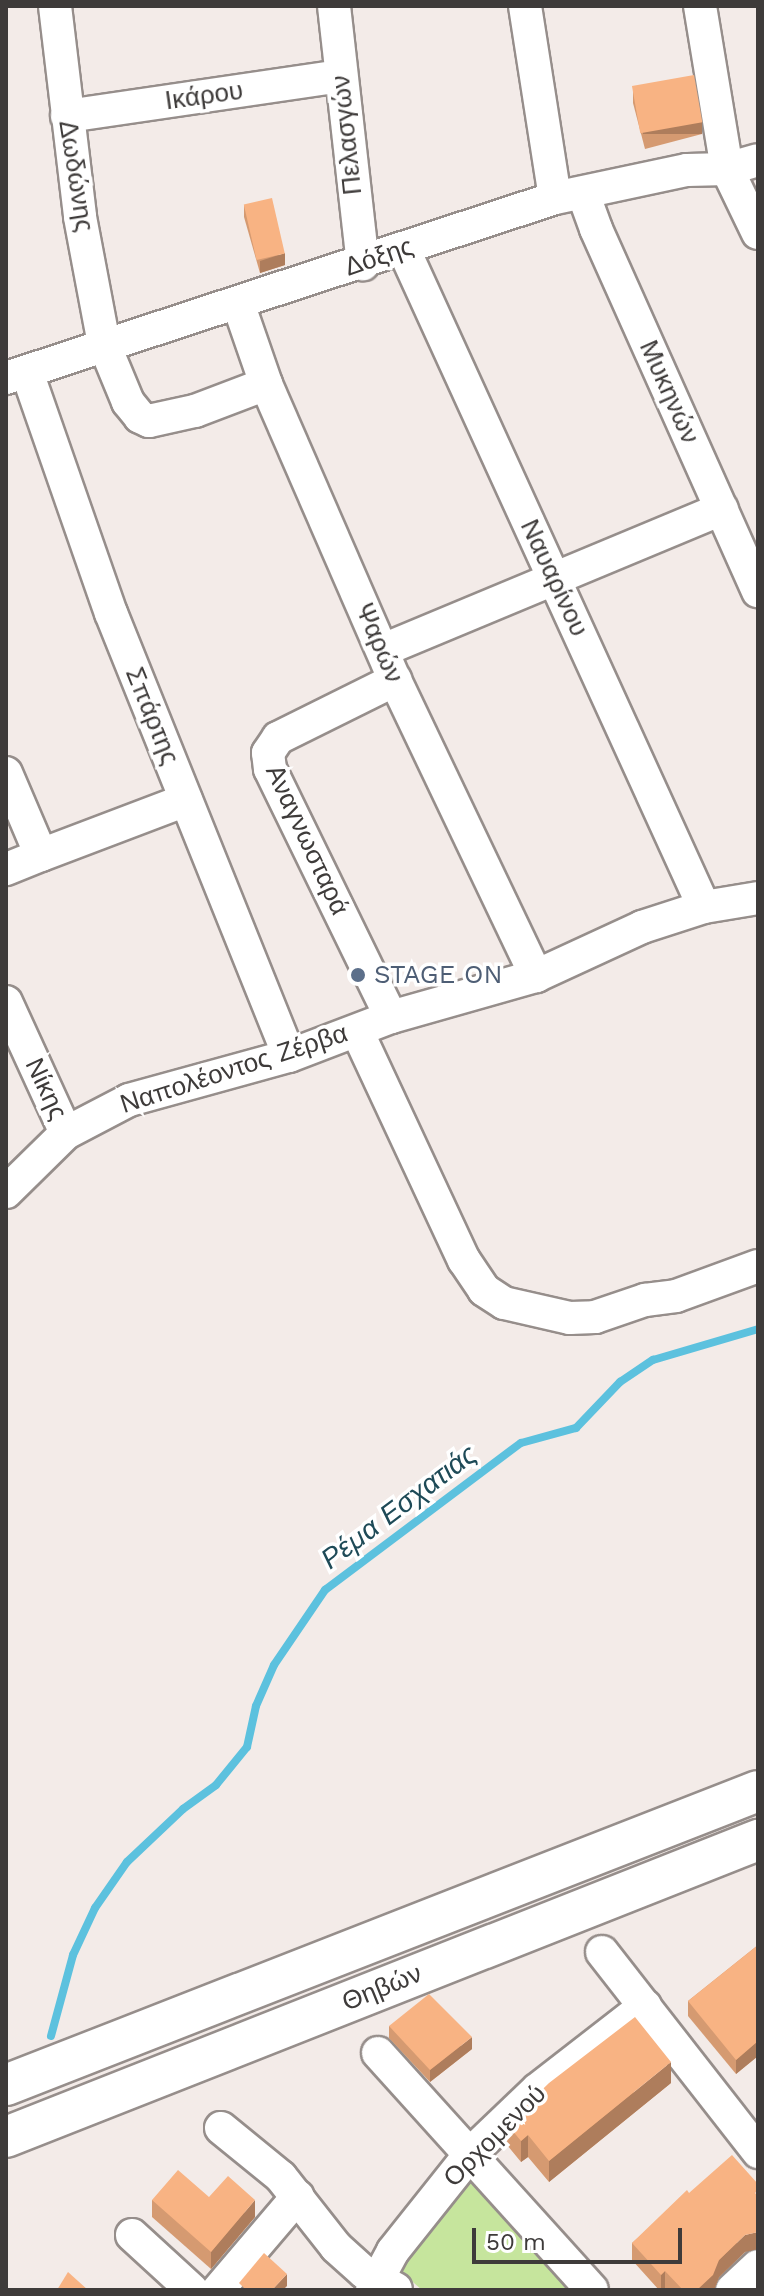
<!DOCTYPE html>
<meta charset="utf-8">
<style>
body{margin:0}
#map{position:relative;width:764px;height:2296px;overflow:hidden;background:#f3ebe8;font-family:"Work Sans",sans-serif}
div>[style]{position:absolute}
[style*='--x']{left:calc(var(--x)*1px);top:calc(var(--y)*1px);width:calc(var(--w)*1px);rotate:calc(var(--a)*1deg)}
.green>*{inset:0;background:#c6e59d}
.stream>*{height:8px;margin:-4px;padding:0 4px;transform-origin:4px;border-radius:4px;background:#5cc1de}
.roads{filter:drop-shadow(2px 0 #968e8b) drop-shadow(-2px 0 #968e8b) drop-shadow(0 2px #968e8b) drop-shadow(0 -2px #968e8b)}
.minor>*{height:32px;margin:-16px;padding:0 16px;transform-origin:16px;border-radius:16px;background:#fff}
.major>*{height:40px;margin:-20px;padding:0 20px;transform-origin:20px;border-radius:20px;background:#fff}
.wall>*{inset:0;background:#d59a71}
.shaded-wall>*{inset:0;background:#ae7d5c;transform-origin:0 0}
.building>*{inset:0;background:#f8b383;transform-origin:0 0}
.dots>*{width:22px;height:22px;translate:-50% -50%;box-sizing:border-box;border:4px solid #fff;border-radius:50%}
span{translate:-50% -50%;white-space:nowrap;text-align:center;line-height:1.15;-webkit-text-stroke:7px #fff;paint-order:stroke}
.street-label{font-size:26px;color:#3e3b3a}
.service-label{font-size:26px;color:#4e5e75}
.left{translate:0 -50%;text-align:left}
.water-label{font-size:28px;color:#1e4a57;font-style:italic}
.frame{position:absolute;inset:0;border:8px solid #3e3b3a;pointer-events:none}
.scale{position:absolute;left:472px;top:2228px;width:210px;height:36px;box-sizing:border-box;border:4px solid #3e3b3a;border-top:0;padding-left:10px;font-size:24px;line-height:28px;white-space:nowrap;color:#3e3b3a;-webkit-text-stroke:6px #fff;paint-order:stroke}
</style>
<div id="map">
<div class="green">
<div style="clip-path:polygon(466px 2173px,570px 2278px,568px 2290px,422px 2290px,398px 2269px)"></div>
</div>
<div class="stream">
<div style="--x:51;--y:2036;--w:84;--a:-74.8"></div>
<div style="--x:73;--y:1955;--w:52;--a:-64.9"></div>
<div style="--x:95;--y:1908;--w:56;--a:-55.2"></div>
<div style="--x:127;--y:1862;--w:77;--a:-43.4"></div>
<div style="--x:183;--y:1809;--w:41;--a:-36"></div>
<div style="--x:216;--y:1785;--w:49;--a:-50.8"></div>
<div style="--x:247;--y:1747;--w:42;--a:-77.6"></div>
<div style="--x:256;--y:1706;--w:45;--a:-66.3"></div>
<div style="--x:274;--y:1665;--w:91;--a:-55.8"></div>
<div style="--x:325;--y:1590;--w:245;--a:-36.9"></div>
<div style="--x:521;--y:1443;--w:57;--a:-15.3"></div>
<div style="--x:576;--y:1428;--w:64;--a:-46.3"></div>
<div style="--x:620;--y:1382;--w:40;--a:-34"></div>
<div style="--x:653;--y:1360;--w:109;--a:-16.4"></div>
</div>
<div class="roads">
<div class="minor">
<div style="--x:55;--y:6;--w:212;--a:83.2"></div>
<div style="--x:80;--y:217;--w:129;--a:79.3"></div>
<div style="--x:104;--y:344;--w:63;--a:67.5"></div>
<div style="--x:128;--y:402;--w:19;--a:51"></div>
<div style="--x:140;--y:417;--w:10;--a:24"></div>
<div style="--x:149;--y:421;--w:47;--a:-12.3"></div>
<div style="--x:195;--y:411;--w:76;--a:-20.8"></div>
<div style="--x:334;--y:6;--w:260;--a:83.6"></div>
<div style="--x:525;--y:6;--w:194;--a:81.1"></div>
<div style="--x:700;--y:6;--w:165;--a:80.6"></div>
<div style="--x:727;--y:169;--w:71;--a:64.2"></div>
<div style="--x:67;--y:116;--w:277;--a:-8.3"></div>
<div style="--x:583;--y:193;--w:38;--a:70"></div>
<div style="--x:596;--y:229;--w:397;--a:65.9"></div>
<div style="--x:404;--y:250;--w:722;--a:65.46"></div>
<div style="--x:238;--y:303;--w:86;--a:70.9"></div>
<div style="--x:266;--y:384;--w:323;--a:66.5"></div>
<div style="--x:395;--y:680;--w:328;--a:64.5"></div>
<div style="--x:27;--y:372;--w:255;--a:70.8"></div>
<div style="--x:111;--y:613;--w:477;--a:68.1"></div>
<div style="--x:6;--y:378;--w:578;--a:-18.15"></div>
<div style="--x:555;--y:198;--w:135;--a:-12"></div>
<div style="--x:687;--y:170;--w:40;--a:-1.4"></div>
<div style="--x:727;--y:169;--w:32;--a:-16"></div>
<div style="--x:383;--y:650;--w:367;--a:-22.6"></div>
<div style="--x:6;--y:773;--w:89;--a:66.9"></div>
<div style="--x:41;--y:855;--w:38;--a:158"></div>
<div style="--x:41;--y:855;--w:155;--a:-20.8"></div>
<div style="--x:6;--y:1002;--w:144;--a:65.4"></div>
<div style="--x:391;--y:1017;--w:276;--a:-116"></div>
<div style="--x:270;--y:769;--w:16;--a:-97"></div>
<div style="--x:268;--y:753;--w:18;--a:-56"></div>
<div style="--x:278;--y:738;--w:131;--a:-26.4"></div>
<div style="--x:357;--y:1031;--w:253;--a:65"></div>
<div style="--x:464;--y:1260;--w:36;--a:56"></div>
<div style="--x:484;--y:1290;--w:24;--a:33"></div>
<div style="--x:504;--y:1303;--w:68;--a:12.8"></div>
<div style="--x:570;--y:1318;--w:25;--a:-2"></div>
<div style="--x:595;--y:1317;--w:53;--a:-18.8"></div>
<div style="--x:645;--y:1300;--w:31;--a:-7"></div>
<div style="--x:676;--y:1296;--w:87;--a:-20.1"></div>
<div style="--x:6;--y:1192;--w:84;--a:-44.5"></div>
<div style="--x:66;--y:1133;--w:71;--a:-27.6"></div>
<div style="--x:129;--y:1100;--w:166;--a:-15.4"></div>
<div style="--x:289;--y:1056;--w:109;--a:-20.9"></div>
<div style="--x:391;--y:1017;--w:151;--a:-15.8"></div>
<div style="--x:536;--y:976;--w:117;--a:-24.8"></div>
<div style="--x:642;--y:927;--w:65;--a:-17.9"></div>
<div style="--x:704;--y:907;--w:55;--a:-9.5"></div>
<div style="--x:602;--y:1952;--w:254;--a:52"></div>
<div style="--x:378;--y:2053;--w:319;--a:47.9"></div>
<div style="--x:221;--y:2128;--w:77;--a:39.2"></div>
<div style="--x:281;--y:2177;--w:89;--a:51.8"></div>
<div style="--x:336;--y:2247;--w:38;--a:42"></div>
<div style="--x:364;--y:2272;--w:36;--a:28"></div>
<div style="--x:132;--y:2235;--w:81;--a:42.5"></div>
<div style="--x:218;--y:2290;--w:123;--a:-49.6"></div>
<div style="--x:372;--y:2290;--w:44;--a:-61.7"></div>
<div style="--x:393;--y:2251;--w:125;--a:-51.5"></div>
<div style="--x:471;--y:2153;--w:91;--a:-43.7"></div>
<div style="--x:537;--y:2090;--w:137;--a:-37.9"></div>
<div style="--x:732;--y:2290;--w:35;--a:-43"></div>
</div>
<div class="major">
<div style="--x:6;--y:2085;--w:807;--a:-21.35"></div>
<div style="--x:6;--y:2137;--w:809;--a:-21.55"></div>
</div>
</div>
<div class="wall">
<div style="clip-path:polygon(633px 91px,702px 134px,645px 149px,633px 103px)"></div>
<div style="clip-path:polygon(244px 205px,285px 265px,260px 273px,244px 217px)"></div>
<div style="clip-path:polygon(758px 1945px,758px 2056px,736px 2074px,688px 2016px,688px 2001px)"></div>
<div style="clip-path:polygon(389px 2026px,472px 2049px,430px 2082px,389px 2038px)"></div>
<div style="clip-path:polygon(671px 2083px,549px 2182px,528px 2157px,521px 2162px,507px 2145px,507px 2124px)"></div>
<div style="clip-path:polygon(689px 2193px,745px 2252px,719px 2277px,714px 2290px,667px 2290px,665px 2288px,663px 2290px,659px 2290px,632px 2260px,632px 2243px)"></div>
<div style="clip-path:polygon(209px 2197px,255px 2217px,211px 2269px,152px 2217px,152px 2200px)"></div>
</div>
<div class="shaded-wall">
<div style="left:702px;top:122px;width:12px;height:59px;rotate:90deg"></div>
<div style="clip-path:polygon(285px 253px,285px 265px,260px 273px,260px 261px)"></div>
<div style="clip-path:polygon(472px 2037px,472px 2049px,430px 2082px,430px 2070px)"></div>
<div style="clip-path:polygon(758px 2041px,758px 2056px,736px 2074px,736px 2060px)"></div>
<div style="clip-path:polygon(671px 2062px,671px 2083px,549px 2182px,549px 2161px)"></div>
<div style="clip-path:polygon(528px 2135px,528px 2157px,521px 2162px,521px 2141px)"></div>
<div style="clip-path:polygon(255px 2200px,255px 2217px,211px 2269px,211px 2252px)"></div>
<div style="clip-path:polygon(758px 2232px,758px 2249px,745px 2252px,719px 2277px,714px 2290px,697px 2290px,719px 2260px,745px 2235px)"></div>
<div style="clip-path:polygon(665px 2271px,665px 2288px,661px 2290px,661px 2275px)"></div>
<div style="clip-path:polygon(287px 2274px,287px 2286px,283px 2290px,272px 2290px)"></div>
</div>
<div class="building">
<div style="left:694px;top:75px;width:48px;height:63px;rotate:80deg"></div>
<div style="left:272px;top:198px;width:57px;height:29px;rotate:77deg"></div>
<div style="clip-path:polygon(758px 1945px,758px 2041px,736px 2060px,688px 2001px)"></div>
<div style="clip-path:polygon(429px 1994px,472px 2037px,430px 2070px,389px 2026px)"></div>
<div style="clip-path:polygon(635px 2017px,671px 2062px,549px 2161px,528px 2135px,521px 2141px,507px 2124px,549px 2083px)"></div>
<div style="clip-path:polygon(732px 2155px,758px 2184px,758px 2190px,755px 2193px,758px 2196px,758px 2232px,745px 2235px,719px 2260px,713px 2275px,697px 2290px,683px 2290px,665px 2271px,661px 2275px,632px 2243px,687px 2190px,689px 2193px)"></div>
<div style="clip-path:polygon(178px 2170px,209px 2197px,228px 2176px,255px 2200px,211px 2252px,152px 2200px)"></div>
<div style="clip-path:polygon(264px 2253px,287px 2274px,272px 2290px,246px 2290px,239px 2283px)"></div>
<div style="clip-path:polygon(68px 2272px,88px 2290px,57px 2290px)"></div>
</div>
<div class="dots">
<div style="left:358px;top:975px;background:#5c6f8a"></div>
</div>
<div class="street-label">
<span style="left:204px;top:96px;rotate:-8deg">Ικάρου</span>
<span style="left:347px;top:135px;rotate:-96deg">Πελασγών</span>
<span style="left:76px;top:176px;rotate:81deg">Δωδώνης</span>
<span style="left:379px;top:257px;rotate:-19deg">Δόξης</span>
<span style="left:669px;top:392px;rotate:66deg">Μυκηνών</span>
<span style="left:554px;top:578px;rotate:65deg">Ναυαρίνου</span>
<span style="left:379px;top:643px;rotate:67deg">Ψαρών</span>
<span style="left:152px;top:716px;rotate:68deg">Σπάρτης</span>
<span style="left:307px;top:840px;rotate:65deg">Αναγνωσταρά</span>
<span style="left:234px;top:1069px;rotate:-18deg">Ναπολέοντος Ζέρβα</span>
<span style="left:46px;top:1089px;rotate:65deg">Νίκης</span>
<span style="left:382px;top:1988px;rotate:-22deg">Θηβών</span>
<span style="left:495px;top:2136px;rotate:-45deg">Ορχομενού</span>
</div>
<div class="service-label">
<span class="left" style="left:374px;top:975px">STAGE ON</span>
</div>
<div class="water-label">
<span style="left:399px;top:1507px;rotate:-37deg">Ρέμα Εσχατιάς</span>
</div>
<div class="frame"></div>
<div class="scale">50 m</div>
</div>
